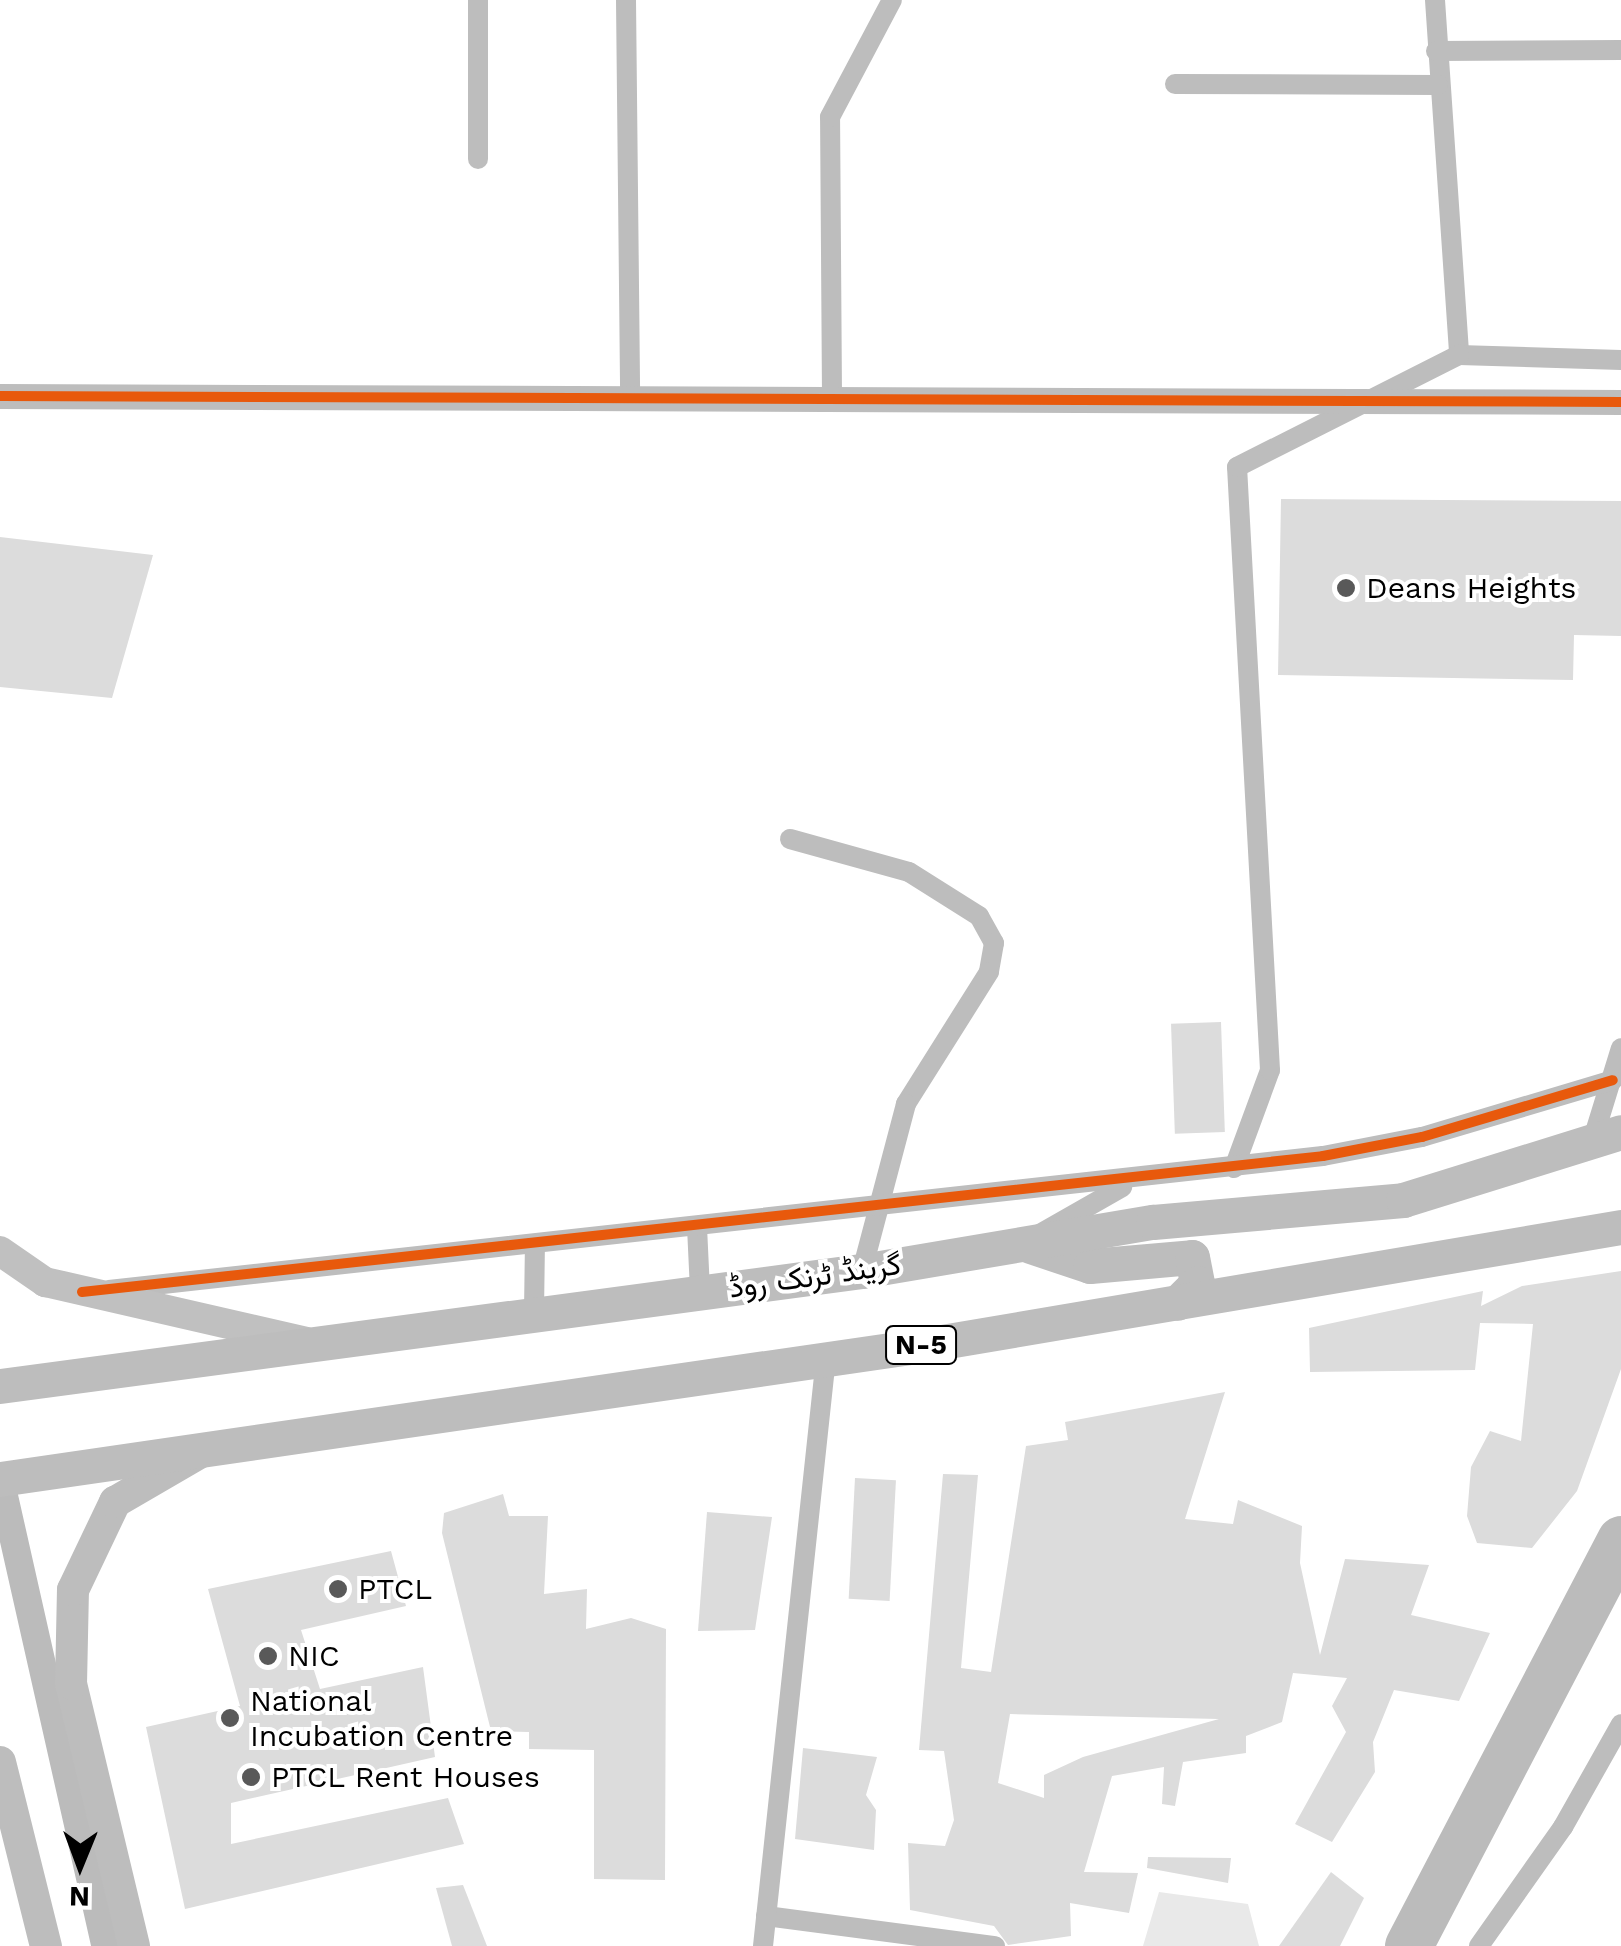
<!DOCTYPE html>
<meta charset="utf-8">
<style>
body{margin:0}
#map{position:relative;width:1621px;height:1946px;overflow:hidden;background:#fff;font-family:"Work Sans",Vazirmatn,sans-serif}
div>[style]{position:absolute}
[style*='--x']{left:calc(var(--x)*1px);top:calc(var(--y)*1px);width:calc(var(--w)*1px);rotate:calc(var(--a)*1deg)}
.green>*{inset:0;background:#e9e9e9}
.canal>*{height:28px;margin:-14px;padding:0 14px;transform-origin:14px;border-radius:14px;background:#bbb}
.river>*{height:48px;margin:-24px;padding:0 24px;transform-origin:24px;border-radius:24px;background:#bbb}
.building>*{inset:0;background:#dcdcdc;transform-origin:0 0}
.minor>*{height:20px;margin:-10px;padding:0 10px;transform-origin:10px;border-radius:10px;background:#bdbdbd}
.tertiary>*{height:25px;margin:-12.5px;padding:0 12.5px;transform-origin:12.5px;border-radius:12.5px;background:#bdbdbd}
.secondary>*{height:30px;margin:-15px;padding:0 15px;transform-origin:15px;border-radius:15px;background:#c0c0c0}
.primary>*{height:32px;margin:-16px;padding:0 16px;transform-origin:16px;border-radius:16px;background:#bdbdbd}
.trunk>*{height:35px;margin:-17.5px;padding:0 17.5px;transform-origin:17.5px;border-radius:17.5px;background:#bdbdbd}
.cycleway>*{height:10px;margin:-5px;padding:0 5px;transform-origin:5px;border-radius:5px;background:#e8590c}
.dots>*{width:28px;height:28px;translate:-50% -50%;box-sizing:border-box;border:5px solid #fff;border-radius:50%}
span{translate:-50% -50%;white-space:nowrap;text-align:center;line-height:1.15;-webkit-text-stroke:8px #fff;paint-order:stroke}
.shield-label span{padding:2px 8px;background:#fff;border:2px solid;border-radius:8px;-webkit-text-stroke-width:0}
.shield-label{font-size:28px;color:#000;font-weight:700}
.poi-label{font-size:30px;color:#000}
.left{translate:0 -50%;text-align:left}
.street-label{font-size:30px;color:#000}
.north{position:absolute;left:30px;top:1816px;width:100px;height:100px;-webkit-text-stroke:8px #fff;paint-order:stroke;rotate:181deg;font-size:28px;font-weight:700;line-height:40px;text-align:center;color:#000}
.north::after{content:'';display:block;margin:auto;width:35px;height:45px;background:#000;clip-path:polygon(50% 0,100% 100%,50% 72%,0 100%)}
</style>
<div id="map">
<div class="green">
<div style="clip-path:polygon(1159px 1892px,1248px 1904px,1259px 1946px,1143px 1946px)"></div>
</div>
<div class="canal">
<div style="--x:4;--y:1496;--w:461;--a:77.3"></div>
</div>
<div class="river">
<div style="--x:1409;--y:1946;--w:458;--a:-62.4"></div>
</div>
<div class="building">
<div style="clip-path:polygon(1281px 499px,1621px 501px,1621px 636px,1574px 635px,1573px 680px,1278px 675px)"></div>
<div style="clip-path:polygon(0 537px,153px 555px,112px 698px,0 687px)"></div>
<div style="left:1221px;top:1022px;width:110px;height:50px;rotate:88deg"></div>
<div style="clip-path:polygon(1621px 1271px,1621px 1369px,1577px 1491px,1532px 1548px,1477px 1543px,1467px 1516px,1471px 1467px,1490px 1431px,1521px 1441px,1533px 1324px,1480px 1323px,1475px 1370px,1310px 1372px,1309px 1328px,1483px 1291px,1481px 1306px,1522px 1286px)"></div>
<div style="clip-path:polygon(evenodd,1225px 1392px,1185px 1519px,1233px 1524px,1238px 1500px,1302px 1526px,1300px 1563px,1320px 1655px,1345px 1559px,1429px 1565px,1411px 1615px,1490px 1633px,1459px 1701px,1394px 1690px,1373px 1742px,1375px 1772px,1332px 1842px,1295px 1824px,1346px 1732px,1332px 1706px,1347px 1678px,1293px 1673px,1282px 1722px,1246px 1736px,1246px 1753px,1183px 1762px,1175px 1806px,1162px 1804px,1164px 1767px,1112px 1776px,1084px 1872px,1138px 1873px,1129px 1913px,1070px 1903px,1071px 1936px,1008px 1945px,994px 1926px,910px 1910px,908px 1843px,945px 1846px,954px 1820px,944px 1751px,919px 1750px,943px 1474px,978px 1475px,961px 1668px,991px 1672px,1026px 1446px,1068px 1440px,1065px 1422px,1225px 1392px,1010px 1714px,1219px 1719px,1083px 1757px,1044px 1775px,1044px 1798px,998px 1783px,1010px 1714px)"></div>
<div style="left:855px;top:1478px;width:41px;height:121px;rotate:3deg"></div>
<div style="clip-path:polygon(503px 1494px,509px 1516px,548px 1516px,544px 1594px,587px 1589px,586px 1629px,631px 1618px,666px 1629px,665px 1880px,594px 1879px,594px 1750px,529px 1749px,529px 1732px,491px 1731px,442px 1533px,444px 1513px)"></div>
<div style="clip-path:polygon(707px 1512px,772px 1517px,755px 1630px,698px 1631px)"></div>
<div style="clip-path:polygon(391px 1551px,406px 1606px,301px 1630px,320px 1689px,423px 1667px,435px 1757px,231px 1803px,231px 1844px,448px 1798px,464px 1844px,185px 1909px,146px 1727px,240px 1706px,208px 1589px)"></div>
<div style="clip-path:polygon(803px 1748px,877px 1757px,866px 1795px,876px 1810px,874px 1850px,795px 1839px)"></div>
<div style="clip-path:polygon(1148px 1857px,1231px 1858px,1228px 1883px,1147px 1868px)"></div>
<div style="clip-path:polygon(1331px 1872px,1364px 1898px,1340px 1946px,1279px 1946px)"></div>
<div style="clip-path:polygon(463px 1885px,487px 1946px,452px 1946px,436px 1888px)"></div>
</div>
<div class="minor">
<div style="--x:478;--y:0;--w:159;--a:90"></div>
<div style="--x:626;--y:0;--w:395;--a:89.4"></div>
<div style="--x:1435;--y:0;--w:356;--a:86.1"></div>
<div style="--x:1436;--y:51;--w:185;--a:-0.3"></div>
<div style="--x:1175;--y:84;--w:263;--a:0.2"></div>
<div style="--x:1459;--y:355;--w:162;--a:1.8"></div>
<div style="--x:832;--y:396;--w:279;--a:-90.4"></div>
<div style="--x:830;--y:117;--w:132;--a:-62.1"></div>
<div style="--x:790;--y:839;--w:123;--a:15.5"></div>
<div style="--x:909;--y:872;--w:83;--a:32.2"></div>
<div style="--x:979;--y:916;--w:31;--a:61"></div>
<div style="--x:994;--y:943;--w:29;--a:100"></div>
<div style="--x:989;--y:972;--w:156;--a:122.2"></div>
<div style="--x:906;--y:1104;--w:173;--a:104.8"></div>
<div style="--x:1592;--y:1142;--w:98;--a:-72.9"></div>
<div style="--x:1234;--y:1168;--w:104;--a:-69.8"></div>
<div style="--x:1270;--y:1070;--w:604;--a:-93.13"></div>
<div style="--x:1237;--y:467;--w:249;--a:-26.8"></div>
<div style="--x:697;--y:1227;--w:64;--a:87.3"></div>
<div style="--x:1038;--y:1235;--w:97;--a:-29.7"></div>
<div style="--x:109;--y:1290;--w:1221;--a:-6.3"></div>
<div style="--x:1323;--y:1156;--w:101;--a:-10.9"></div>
<div style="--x:1422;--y:1137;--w:199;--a:-16.6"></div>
<div style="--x:534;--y:1312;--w:68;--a:-89.2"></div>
<div style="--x:766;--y:1916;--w:231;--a:7.5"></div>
<div style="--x:763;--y:1946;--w:592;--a:-83.89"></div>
<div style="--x:1479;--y:1946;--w:146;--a:-54.8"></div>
<div style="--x:1563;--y:1827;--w:118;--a:-60.6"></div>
</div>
<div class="tertiary">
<div style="--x:0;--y:396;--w:1621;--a:0.21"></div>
</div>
<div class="secondary">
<div style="--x:0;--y:1251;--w:55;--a:34.6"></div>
<div style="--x:45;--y:1282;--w:268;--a:12.9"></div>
</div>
<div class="primary">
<div style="--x:0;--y:1762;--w:190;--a:76"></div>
<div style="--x:134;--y:1946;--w:269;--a:-103.5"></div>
<div style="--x:71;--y:1684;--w:94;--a:-88.8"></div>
<div style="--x:73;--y:1590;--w:98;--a:-64.5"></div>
<div style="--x:115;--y:1502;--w:99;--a:-30.2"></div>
</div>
<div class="trunk">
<div style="--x:1030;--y:1246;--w:63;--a:18.4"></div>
<div style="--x:1090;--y:1266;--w:102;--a:-5"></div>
<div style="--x:1192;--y:1257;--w:26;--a:79"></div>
<div style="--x:1197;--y:1283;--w:28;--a:135"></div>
<div style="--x:0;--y:1386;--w:870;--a:-7.6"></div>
<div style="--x:862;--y:1271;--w:295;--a:-9.6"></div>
<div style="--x:1153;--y:1222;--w:251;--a:-5"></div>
<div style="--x:1403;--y:1200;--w:228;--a:-17.3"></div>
<div style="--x:0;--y:1479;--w:934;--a:-8.25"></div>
<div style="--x:924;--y:1345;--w:707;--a:-9.61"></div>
</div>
<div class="cycleway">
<div style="--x:0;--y:396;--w:1621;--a:0.21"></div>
<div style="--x:82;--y:1292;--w:1248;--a:-6.25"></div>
<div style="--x:1323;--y:1156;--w:101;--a:-10.9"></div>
<div style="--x:1422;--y:1137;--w:199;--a:-16.6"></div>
</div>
<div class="dots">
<div style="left:1346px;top:588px;background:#595959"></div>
<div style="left:338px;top:1589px;background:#595959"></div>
<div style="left:268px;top:1656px;background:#595959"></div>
<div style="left:230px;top:1718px;background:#595959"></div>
<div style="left:251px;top:1777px;background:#595959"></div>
</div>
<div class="shield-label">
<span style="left:921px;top:1345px">N-5</span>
</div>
<div class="poi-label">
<span class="left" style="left:1366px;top:588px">Deans Heights</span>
<span class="left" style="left:358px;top:1589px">PTCL</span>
<span class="left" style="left:288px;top:1656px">NIC</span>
<span class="left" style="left:250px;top:1718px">National<br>Incubation Centre</span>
<span class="left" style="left:271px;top:1777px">PTCL Rent Houses</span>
</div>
<div class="street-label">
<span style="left:815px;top:1276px;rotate:-8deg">گرینڈ ٹرنک روڈ</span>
</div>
<div class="north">N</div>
</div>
